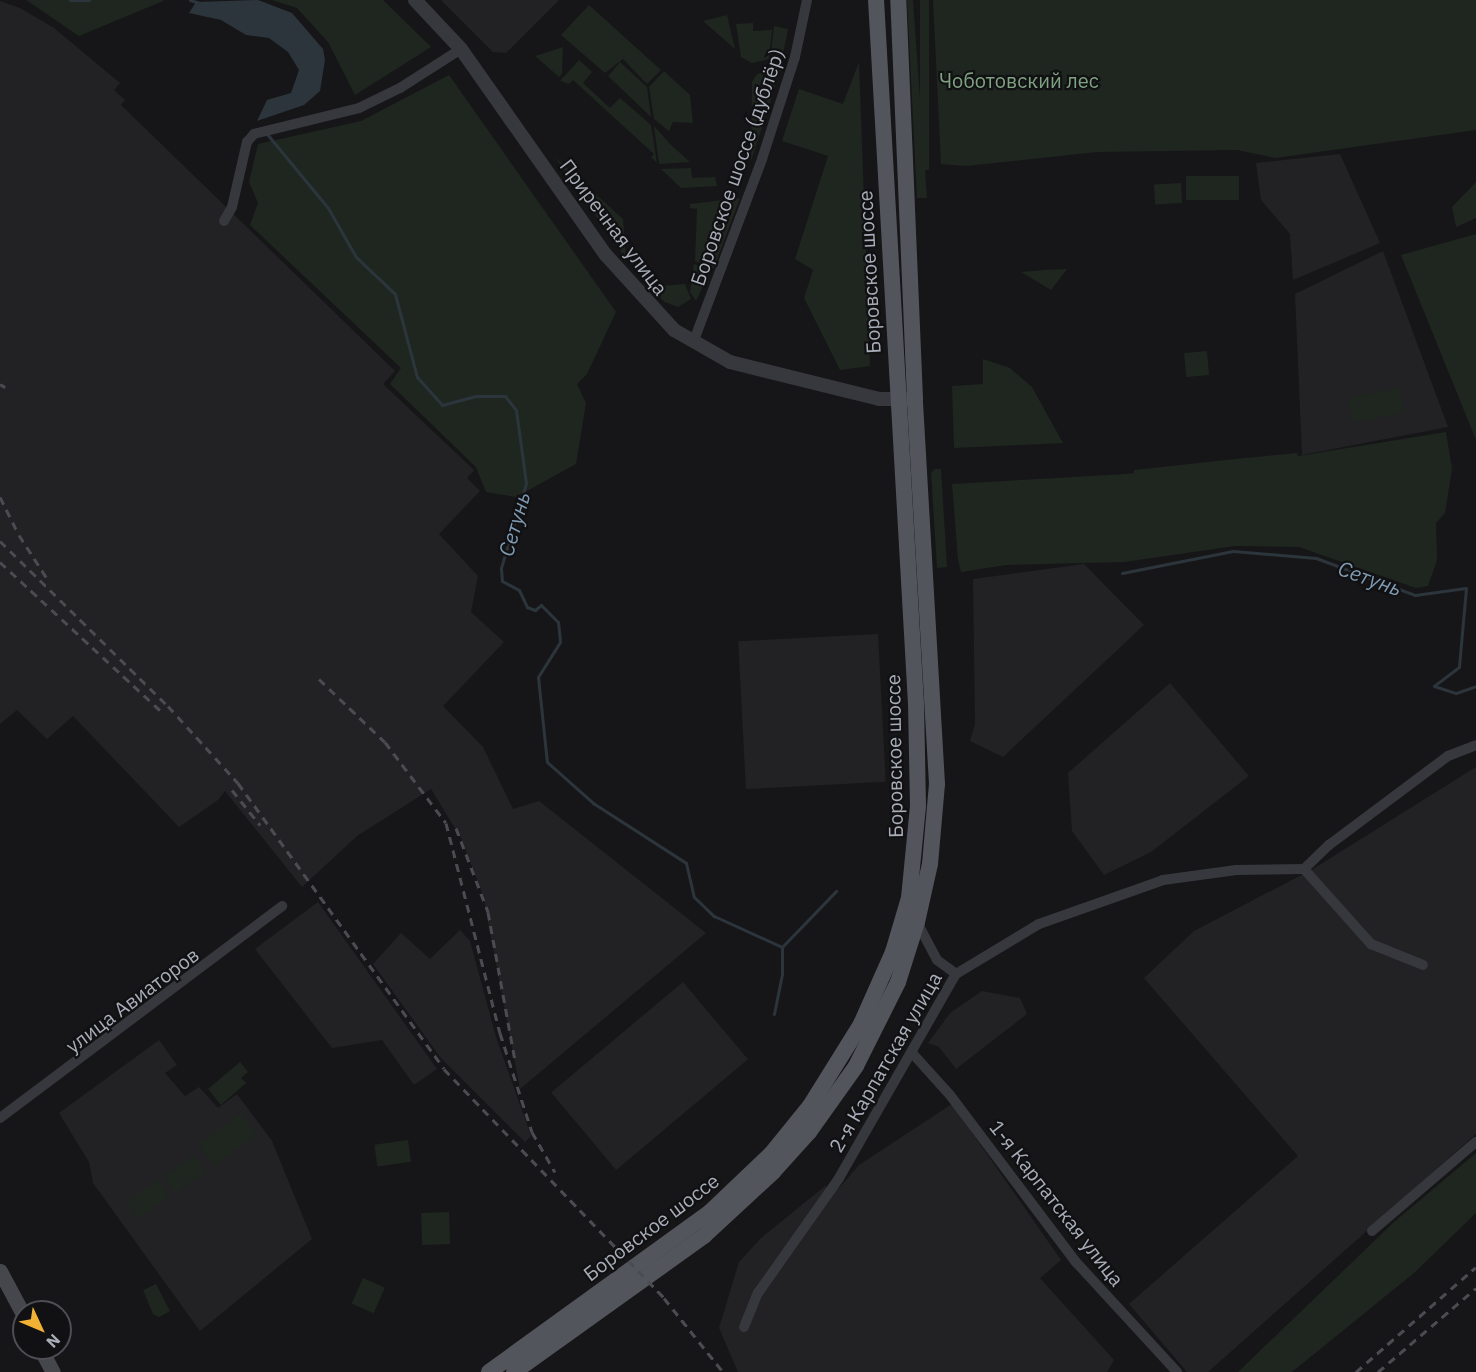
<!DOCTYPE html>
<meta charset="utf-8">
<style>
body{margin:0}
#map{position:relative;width:1476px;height:1372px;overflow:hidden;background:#161618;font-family:"IBM Plex Sans",sans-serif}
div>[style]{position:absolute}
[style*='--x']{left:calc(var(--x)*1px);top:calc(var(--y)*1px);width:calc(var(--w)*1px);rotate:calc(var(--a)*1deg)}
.built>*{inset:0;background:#222225;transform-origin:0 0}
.green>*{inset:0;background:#1e261f;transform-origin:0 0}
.water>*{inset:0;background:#2c353c}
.stream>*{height:3px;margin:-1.5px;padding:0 1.5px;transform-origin:1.5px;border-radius:1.5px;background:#2c353c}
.minor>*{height:10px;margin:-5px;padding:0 5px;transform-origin:5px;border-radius:5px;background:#37383d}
.tertiary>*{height:14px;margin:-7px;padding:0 7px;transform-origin:7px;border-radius:7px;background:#37383d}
.secondary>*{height:15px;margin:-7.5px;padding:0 7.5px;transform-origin:7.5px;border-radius:7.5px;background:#45474d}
.primary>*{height:16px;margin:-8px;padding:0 8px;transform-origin:8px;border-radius:8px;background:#53555c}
.rail>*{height:3px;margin-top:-1.5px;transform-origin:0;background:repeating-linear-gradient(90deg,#4a4c52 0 8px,transparent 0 14px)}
span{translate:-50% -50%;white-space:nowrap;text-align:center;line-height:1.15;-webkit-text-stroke:4.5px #111113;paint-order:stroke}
.park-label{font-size:20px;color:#7fa381}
.street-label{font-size:20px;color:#a8adb8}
.water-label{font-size:21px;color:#7f9bb3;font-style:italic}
.north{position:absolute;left:12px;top:1300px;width:60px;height:60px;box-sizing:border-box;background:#111113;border:2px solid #4d4f55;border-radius:50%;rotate:134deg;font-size:16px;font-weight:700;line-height:24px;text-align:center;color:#a8adb8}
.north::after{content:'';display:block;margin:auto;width:21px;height:27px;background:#f2b134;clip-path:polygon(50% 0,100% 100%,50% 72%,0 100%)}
</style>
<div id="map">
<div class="built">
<div style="clip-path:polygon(441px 0,559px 0,506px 53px,493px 52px)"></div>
<div style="clip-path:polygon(0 1px,20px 8px,54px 28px,120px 83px,114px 90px,125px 100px,121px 105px,395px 371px,383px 384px,474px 470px,467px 478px,480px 491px,439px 534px,478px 576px,471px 612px,504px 642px,443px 706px,483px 747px,513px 809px,539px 801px,706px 933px,520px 1089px,483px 895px,461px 838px,431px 789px,357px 836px,302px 887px,225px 791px,218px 800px,179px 827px,73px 716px,47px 739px,17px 710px,0 724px)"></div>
<div style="clip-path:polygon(1340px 154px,1380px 243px,1293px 280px,1290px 234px,1261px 200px,1256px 163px)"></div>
<div style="clip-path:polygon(1383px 251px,1448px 427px,1302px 455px,1295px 294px)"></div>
<div style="clip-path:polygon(1084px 564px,1144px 625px,1003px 757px,970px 741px,975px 724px,973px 579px)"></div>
<div style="left:878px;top:634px;width:148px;height:140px;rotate:87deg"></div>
<div style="clip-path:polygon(1170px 683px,1249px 776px,1151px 852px,1104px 875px,1072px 831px,1068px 773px)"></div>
<div style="clip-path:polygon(1476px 767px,1476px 1134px,1208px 1372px,1187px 1372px,1129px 1304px,1298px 1156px,1144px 978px,1194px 931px,1313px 869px)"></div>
<div style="clip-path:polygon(318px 902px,437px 1069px,414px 1085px,382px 1040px,332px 1048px,255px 949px)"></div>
<div style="clip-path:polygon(460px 930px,470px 941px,496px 1037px,531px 1136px,525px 1142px,440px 1057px,373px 964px,401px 933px,430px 959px)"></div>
<div style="left:683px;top:982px;width:101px;height:172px;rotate:50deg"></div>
<div style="clip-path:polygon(982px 991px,1020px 998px,1027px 1014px,956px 1069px,939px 1047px,928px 1043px,950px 1013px)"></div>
<div style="clip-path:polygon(159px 1040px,177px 1065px,165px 1073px,185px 1096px,199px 1087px,218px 1108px,237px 1094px,272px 1141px,312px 1239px,200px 1331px,93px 1183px,89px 1162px,59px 1113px)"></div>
<div style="clip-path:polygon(952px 1104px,1061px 1260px,1040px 1278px,1114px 1360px,1107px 1372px,738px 1372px,719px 1328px,739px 1262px,760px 1239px,825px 1186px,835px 1190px,841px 1186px,859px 1165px)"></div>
</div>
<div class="green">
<div style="clip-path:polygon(26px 0,163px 0,163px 1px,79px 36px)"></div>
<div style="clip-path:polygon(272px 0,383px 0,431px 47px,355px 95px,328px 42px,297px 8px)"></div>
<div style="clip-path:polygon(907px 0,913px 0,927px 198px,917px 198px)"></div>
<div style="left:920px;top:0;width:9px;height:170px"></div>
<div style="clip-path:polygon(933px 0,1476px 0,1476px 130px,1275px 158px,1237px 150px,1097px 152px,966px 166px,941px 164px)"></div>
<div style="clip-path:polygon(589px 5px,661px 70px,647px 84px,623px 59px,605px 73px,561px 35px)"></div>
<div style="clip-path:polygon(727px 15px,735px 49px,703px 21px)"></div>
<div style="clip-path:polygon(753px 23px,753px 31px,772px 30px,769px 59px,752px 63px,741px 57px,736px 24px)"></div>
<div style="clip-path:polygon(774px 26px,788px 29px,783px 54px,771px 53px)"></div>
<div style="clip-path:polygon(563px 47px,562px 73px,559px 77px,535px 56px)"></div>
<div style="clip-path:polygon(579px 60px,592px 72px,583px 83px,610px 108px,620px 98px,651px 125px,657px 163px,651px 157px,654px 154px,573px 80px,569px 84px,560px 81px)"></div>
<div style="clip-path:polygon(620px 62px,647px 87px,651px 117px,608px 76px)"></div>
<div style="clip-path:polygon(859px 62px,870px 366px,840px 370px,804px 298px,813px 270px,795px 259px,828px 156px,782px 141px,799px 89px,843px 104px)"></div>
<div style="clip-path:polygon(782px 67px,776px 83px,751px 161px,752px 82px,757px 74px)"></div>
<div style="clip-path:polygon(664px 71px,690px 95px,693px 123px,673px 122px,669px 131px,654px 119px,649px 87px)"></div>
<div style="clip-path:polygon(449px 75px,616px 312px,587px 374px,577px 384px,586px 403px,576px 464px,516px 497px,486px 492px,476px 467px,390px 384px,401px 368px,250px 225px,258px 203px,249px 182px,258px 144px,361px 121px)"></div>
<div style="clip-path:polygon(654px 126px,670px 144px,690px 162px,659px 164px)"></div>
<div style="clip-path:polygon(555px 157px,623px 219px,626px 259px)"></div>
<div style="clip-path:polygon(691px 168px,692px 178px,715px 177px,717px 186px,681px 188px,661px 169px)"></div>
<div style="left:1239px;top:176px;width:24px;height:53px;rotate:90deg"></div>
<div style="clip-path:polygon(1476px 182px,1476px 218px,1456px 227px,1452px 207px)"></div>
<div style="left:1181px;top:183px;width:20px;height:27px;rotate:87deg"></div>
<div style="clip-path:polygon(740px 198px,714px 268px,695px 261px,697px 209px,690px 208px,690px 204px)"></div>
<div style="clip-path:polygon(1476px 234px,1476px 440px,1401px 255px)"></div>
<div style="clip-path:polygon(694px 264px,711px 270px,696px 301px,690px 292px)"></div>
<div style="clip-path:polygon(1067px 269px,1051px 290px,1021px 272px,1044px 270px)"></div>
<div style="clip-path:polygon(685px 284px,691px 299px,678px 307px,665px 302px,647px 287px)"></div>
<div style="left:1207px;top:351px;width:24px;height:23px;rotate:85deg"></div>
<div style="clip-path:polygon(983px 359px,1010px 368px,1032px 387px,1063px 443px,954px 448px,952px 386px,983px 384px)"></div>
<div style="left:1400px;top:388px;width:25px;height:53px;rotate:79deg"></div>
<div style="clip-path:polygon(1446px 432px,1452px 469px,1445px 513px,1436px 523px,1437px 560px,1428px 586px,1416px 588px,1299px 547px,1235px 546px,1124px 562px,1006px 565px,961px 572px,958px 560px,952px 484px,1125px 474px,1134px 473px,1134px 470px,1235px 459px,1297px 453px,1298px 456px)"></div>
<div style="clip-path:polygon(935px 469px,941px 469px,947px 567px,937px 568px,931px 473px)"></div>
<div style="clip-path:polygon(240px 1062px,248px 1072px,241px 1078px,246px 1083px,221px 1105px,208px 1089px)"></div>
<div style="left:241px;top:1113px;width:27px;height:53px;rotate:54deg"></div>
<div style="left:408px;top:1140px;width:22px;height:34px;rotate:82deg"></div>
<div style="clip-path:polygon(1476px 1153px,1476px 1213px,1414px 1273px,1292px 1372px,1238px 1372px,1394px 1222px)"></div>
<div style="left:193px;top:1155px;width:20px;height:37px;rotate:53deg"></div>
<div style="left:157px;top:1180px;width:20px;height:38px;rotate:53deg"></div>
<div style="left:449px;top:1212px;width:32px;height:28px;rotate:88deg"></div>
<div style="left:363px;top:1278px;width:24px;height:28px;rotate:24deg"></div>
<div style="clip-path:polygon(156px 1284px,170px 1311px,159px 1317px,153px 1314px,143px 1290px)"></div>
</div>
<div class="water">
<div style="clip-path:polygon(258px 0,292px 13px,323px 49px,325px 60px,320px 91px,304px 105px,257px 121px,267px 100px,291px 93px,299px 70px,288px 52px,269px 38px,246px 35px,221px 20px,189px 13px,196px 2px)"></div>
</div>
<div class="stream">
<div style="--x:70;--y:0;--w:19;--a:0"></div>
<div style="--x:190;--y:0;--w:10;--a:17"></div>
<div style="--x:267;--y:134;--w:96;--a:50.5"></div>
<div style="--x:328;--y:208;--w:56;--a:60.3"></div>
<div style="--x:356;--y:257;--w:54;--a:43.5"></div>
<div style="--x:395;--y:294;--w:86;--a:75.2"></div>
<div style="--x:417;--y:377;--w:38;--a:48"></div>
<div style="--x:442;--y:405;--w:34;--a:-15"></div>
<div style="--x:475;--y:396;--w:30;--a:0"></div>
<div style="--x:505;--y:396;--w:18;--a:52"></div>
<div style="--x:516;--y:410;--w:74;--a:82.2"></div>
<div style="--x:526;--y:483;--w:89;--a:106.4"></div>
<div style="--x:501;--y:568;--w:13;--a:86"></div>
<div style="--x:502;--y:581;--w:19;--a:28"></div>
<div style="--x:519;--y:590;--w:19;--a:65"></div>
<div style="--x:527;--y:607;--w:9;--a:21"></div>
<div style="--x:535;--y:610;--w:8;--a:-40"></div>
<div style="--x:541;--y:605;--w:24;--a:45"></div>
<div style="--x:558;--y:622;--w:20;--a:84"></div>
<div style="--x:560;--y:642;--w:41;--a:122.2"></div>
<div style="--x:538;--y:677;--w:85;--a:84"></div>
<div style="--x:547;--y:762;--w:62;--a:41.7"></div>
<div style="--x:593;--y:803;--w:111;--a:32.8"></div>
<div style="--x:686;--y:863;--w:35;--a:77"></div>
<div style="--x:694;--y:897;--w:28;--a:44"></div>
<div style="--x:714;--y:916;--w:75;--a:24.5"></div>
<div style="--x:782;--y:947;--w:78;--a:-46"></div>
<div style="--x:1122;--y:573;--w:113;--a:-11.2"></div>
<div style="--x:1233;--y:551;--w:83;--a:4.8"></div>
<div style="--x:1316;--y:558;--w:106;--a:20.5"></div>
<div style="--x:1415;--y:595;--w:51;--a:-7.8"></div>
<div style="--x:1466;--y:588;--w:79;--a:95.1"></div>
<div style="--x:1459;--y:667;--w:31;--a:143"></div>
<div style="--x:1434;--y:686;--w:23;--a:18"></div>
<div style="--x:1456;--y:693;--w:21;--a:-19"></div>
<div style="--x:774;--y:1014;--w:41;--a:-78.7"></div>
<div style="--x:782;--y:974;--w:26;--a:-90"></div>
</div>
<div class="minor">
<div style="--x:224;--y:221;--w:16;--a:-60"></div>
<div style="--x:232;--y:207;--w:67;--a:-77"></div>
<div style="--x:247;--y:142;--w:11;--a:-49"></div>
<div style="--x:254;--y:134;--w:108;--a:-13.9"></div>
<div style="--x:359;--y:108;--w:46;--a:-26"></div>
<div style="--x:400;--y:88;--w:72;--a:-32.6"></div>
<div style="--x:693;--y:343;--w:197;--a:-69.4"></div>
<div style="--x:762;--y:159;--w:107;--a:-72.1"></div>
<div style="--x:795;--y:57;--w:58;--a:-78.1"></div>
<div style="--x:1304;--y:869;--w:35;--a:-44"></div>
<div style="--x:1329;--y:845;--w:149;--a:-36.8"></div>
<div style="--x:1448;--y:756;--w:30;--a:-21"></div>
<div style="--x:1304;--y:869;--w:101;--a:48.2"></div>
<div style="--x:1371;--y:944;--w:56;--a:22"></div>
<div style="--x:917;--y:922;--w:43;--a:62.2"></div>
<div style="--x:937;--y:960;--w:24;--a:36"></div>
<div style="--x:913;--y:1054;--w:55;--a:47.9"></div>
<div style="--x:950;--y:1095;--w:208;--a:53"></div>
<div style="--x:1075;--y:1261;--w:151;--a:47.4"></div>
<div style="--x:0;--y:1118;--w:353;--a:-36.9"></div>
<div style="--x:1372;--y:1231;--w:137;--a:-40.6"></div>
<div style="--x:744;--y:1327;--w:37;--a:-68"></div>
<div style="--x:758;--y:1293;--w:141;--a:-54.8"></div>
<div style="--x:839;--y:1178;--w:235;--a:-60.2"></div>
<div style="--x:956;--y:974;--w:97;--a:-31.1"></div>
<div style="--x:1039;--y:924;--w:132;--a:-19.5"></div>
<div style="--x:1163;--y:880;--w:74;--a:-7.8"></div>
<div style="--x:1236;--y:870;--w:68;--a:-0.8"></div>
</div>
<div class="tertiary">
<div style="--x:415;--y:0;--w:67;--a:46.8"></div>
<div style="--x:461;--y:49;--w:252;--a:54.9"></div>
<div style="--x:606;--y:255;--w:101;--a:47.8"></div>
<div style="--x:674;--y:330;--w:64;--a:29.7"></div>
<div style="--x:730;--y:362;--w:154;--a:13.9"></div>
<div style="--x:879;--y:399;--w:28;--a:0"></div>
</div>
<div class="secondary">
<div style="--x:0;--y:1271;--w:51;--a:61.9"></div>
<div style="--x:40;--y:1348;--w:27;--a:62"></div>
</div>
<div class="primary">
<div style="--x:489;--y:1372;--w:273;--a:-35.9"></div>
<div style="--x:710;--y:1212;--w:84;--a:-43.6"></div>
<div style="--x:771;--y:1154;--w:62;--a:-50.9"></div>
<div style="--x:810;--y:1106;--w:97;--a:-58.1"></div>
<div style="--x:861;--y:1024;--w:79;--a:-66"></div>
<div style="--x:893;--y:952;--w:56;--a:-73.5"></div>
<div style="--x:909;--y:898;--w:92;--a:-84.4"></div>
<div style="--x:918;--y:806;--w:102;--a:-91.1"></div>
<div style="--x:916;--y:704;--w:705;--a:-93.25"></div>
<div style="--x:514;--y:1372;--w:234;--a:-35.6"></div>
<div style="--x:704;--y:1236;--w:94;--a:-42.8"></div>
<div style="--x:773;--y:1172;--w:54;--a:-48"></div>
<div style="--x:809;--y:1132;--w:81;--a:-54.5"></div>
<div style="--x:856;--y:1066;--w:94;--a:-63.4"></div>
<div style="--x:898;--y:982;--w:63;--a:-72.4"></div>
<div style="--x:917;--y:922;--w:59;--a:-77.4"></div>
<div style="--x:930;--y:864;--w:80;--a:-85"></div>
<div style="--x:937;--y:784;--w:386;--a:-93.3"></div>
<div style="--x:915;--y:399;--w:399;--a:-92.4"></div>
</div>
<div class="rail">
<div style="--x:0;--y:384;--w:6;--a:31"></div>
<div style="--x:0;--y:497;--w:42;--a:63.4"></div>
<div style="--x:19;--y:535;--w:54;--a:57.2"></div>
<div style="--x:0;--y:541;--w:235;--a:44.5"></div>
<div style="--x:168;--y:706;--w:104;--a:47.7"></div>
<div style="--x:238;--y:783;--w:352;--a:54.2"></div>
<div style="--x:444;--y:1069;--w:318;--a:46.1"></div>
<div style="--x:664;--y:1298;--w:95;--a:51.4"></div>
<div style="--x:0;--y:562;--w:222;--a:42.8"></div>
<div style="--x:319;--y:679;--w:91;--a:43.7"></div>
<div style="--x:385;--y:742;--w:101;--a:53"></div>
<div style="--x:446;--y:823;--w:217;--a:75.6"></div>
<div style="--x:500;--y:1033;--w:104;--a:72.1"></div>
<div style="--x:532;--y:1132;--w:46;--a:60.1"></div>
<div style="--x:232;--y:790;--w:45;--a:51.3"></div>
<div style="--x:456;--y:828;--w:90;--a:69.1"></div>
<div style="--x:488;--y:912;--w:150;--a:79.7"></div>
<div style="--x:1356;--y:1372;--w:159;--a:-41.2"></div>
<div style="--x:1378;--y:1372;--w:129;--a:-40.6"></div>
</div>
<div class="park-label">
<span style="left:1019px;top:80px">Чоботовский лес</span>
</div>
<div class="street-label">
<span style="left:737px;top:167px;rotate:-71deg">Боровское шоссе (дублёр)</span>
<span style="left:614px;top:227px;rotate:53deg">Приречная улица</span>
<span style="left:869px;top:272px;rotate:-93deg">Боровское шоссе</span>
<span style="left:894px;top:756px;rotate:-91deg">Боровское шоссе</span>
<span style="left:132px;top:1000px;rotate:-37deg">улица Авиаторов</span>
<span style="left:885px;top:1062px;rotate:-60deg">2-я Карпатская улица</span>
<span style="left:1057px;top:1203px;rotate:52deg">1-я Карпатская улица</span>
<span style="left:651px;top:1227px;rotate:-37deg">Боровское шоссе</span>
</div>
<div class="water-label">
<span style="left:514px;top:524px;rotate:-74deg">Сетунь</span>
<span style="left:1370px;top:578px;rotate:20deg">Сетунь</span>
</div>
<div class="north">N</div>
</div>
